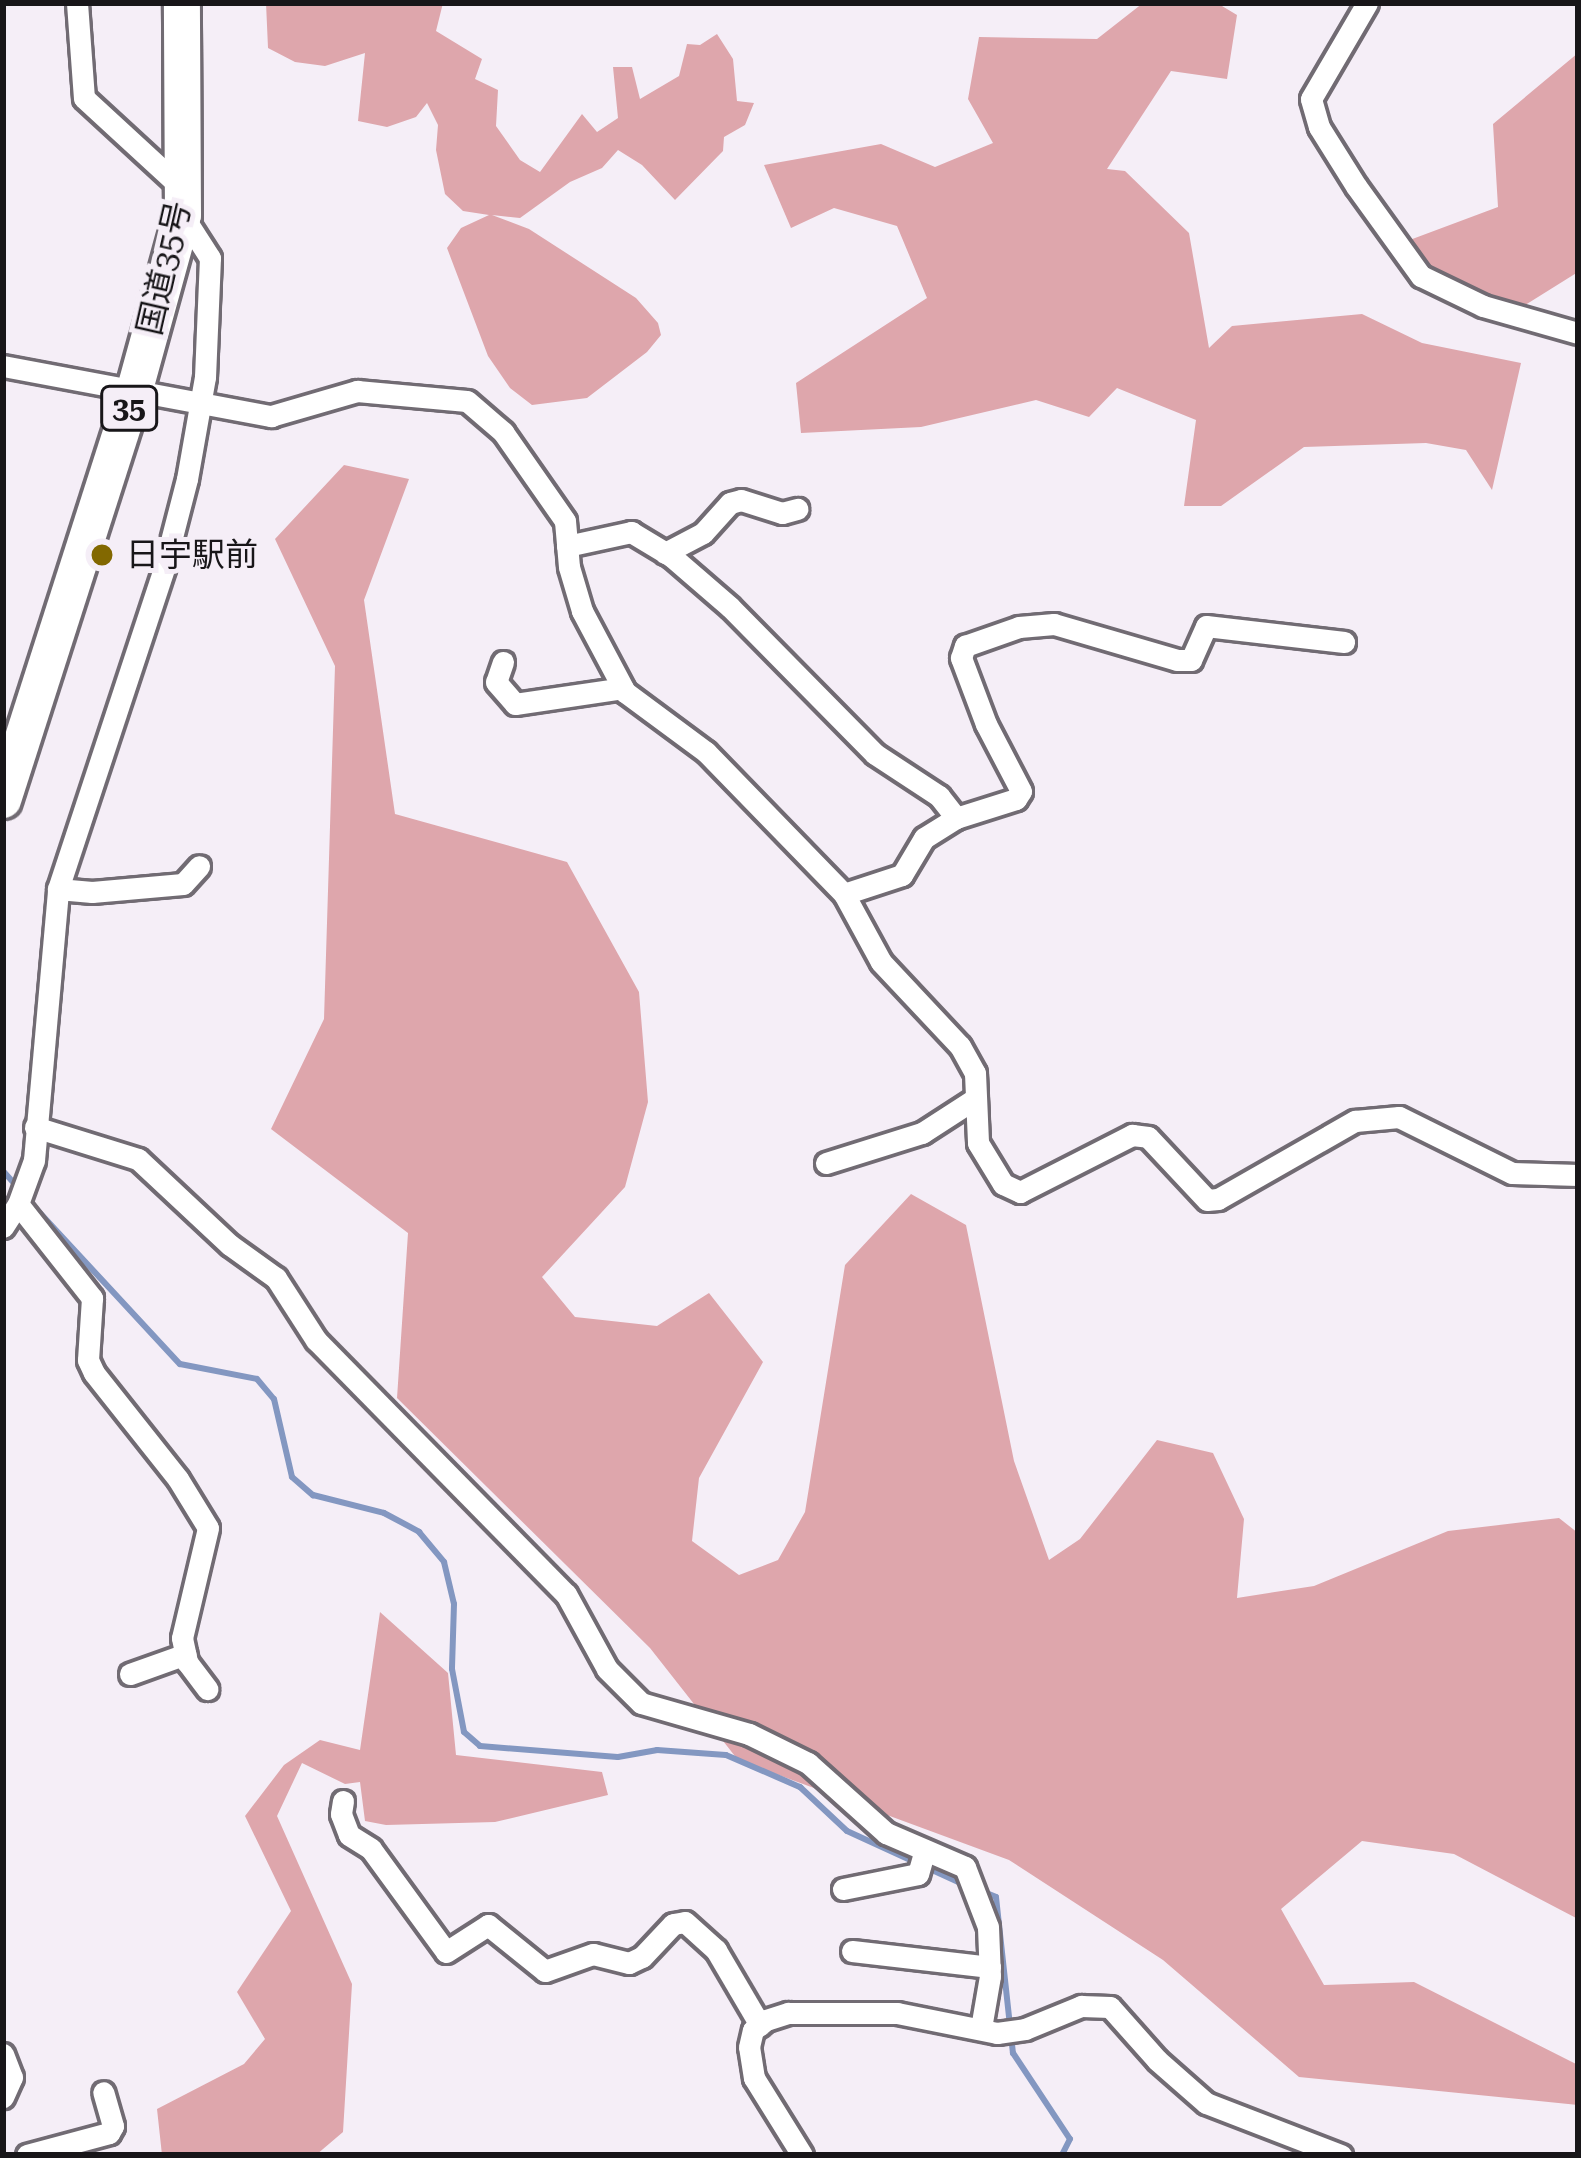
<!DOCTYPE html>
<meta charset="utf-8">
<style>
body{margin:0}
#map{position:relative;width:1581px;height:2158px;overflow:hidden;background:#f5eef7;font-family:"Roboto Serif","Noto Sans JP",serif}
div>[style]{position:absolute}
[style*='--x']{left:calc(var(--x)*1px);top:calc(var(--y)*1px);width:calc(var(--w)*1px);rotate:calc(var(--a)*1deg)}
.forest>*{inset:0;background:#dea6ac}
.stream>*{height:6px;margin:-3px;padding:0 3px;transform-origin:3px;border-radius:3px;background:#8397c1}
.roads{filter:drop-shadow(3px 0 #716b73) drop-shadow(-3px 0 #716b73) drop-shadow(0 3px #716b73) drop-shadow(0 -3px #716b73)}
.minor>*{height:21px;margin:-10.5px;padding:0 10.5px;transform-origin:10.5px;border-radius:10.5px;background:#fff}
.trunk>*{height:36px;margin:-18px;padding:0 18px;transform-origin:18px;border-radius:18px;background:#fff}
.dots>*{width:33px;height:33px;translate:-50% -50%;box-sizing:border-box;border:6px solid #f5eef7;border-radius:50%}
span{translate:-50% -50%;white-space:nowrap;text-align:center;line-height:1.15;-webkit-text-stroke:10px #f5eef7;paint-order:stroke}
.shield-label span{padding:3px 9px;background:#f5eef7;border:3px solid;border-radius:9px;-webkit-text-stroke-width:0}
.shield-label{font-size:30px;color:#181619;font-weight:700}
.street-label{font-size:33px;color:#181619}
.poi-label{font-size:33px;color:#181619}
.left{translate:0 -50%;text-align:left}
.frame{position:absolute;inset:0;border:6px solid #181619;pointer-events:none}
</style>
<div id="map">
<div class="forest">
<div style="clip-path:polygon(266px 3px,443px 3px,436px 31px,482px 59px,475px 79px,498px 90px,496px 126px,520px 160px,540px 172px,582px 114px,597px 132px,618px 118px,613px 67px,632px 67px,640px 99px,679px 76px,687px 44px,700px 45px,717px 34px,733px 59px,737px 101px,754px 103px,745px 125px,724px 137px,723px 151px,675px 200px,642px 165px,618px 150px,602px 168px,570px 182px,520px 218px,492px 215px,529px 229px,636px 298px,658px 323px,661px 335px,647px 352px,587px 398px,532px 405px,510px 388px,488px 356px,447px 248px,461px 228px,489px 215px,463px 211px,445px 194px,436px 150px,438px 125px,427px 103px,416px 117px,387px 127px,358px 121px,365px 53px,325px 66px,295px 62px,268px 48px)"></div>
<div style="clip-path:polygon(1143px 3px,1217px 3px,1237px 15px,1227px 79px,1171px 71px,1107px 169px,1125px 171px,1189px 233px,1209px 348px,1232px 326px,1362px 314px,1422px 343px,1521px 363px,1492px 490px,1466px 450px,1426px 443px,1304px 447px,1221px 506px,1184px 506px,1196px 420px,1117px 388px,1089px 417px,1036px 400px,921px 427px,801px 433px,796px 383px,927px 298px,897px 226px,834px 208px,791px 228px,764px 165px,881px 144px,935px 167px,993px 143px,968px 99px,979px 37px,1097px 39px)"></div>
<div style="clip-path:polygon(1578px 53px,1578px 272px,1517px 310px,1411px 266px,1407px 241px,1498px 207px,1493px 124px)"></div>
<div style="clip-path:polygon(344px 465px,409px 479px,364px 600px,395px 814px,567px 862px,639px 992px,648px 1102px,625px 1187px,542px 1277px,575px 1317px,657px 1326px,709px 1293px,763px 1362px,699px 1478px,692px 1541px,739px 1575px,778px 1560px,805px 1512px,845px 1265px,911px 1194px,966px 1225px,1014px 1461px,1049px 1560px,1080px 1539px,1157px 1440px,1213px 1453px,1244px 1519px,1237px 1598px,1314px 1586px,1448px 1531px,1559px 1518px,1578px 1533px,1578px 1919px,1454px 1854px,1362px 1841px,1281px 1909px,1324px 1985px,1414px 1982px,1578px 2065px,1578px 2105px,1299px 2077px,1163px 1960px,1009px 1860px,738px 1760px,650px 1648px,397px 1398px,408px 1233px,271px 1129px,324px 1019px,335px 666px,275px 539px)"></div>
<div style="clip-path:polygon(380px 1612px,448px 1673px,456px 1755px,602px 1772px,608px 1795px,495px 1822px,386px 1825px,365px 1821px,360px 1782px,345px 1784px,302px 1763px,277px 1816px,352px 1984px,343px 2132px,316px 2155px,162px 2155px,157px 2109px,244px 2064px,265px 2039px,237px 1992px,291px 1911px,245px 1816px,284px 1765px,320px 1740px,360px 1750px)"></div>
</div>
<div class="stream">
<div style="--x:3;--y:1171;--w:24;--a:48"></div>
<div style="--x:27;--y:1199;--w:225;--a:47.2"></div>
<div style="--x:180;--y:1364;--w:78;--a:11"></div>
<div style="--x:257;--y:1379;--w:26;--a:50"></div>
<div style="--x:274;--y:1399;--w:80;--a:77"></div>
<div style="--x:292;--y:1477;--w:28;--a:41"></div>
<div style="--x:313;--y:1495;--w:73;--a:14.2"></div>
<div style="--x:384;--y:1513;--w:40;--a:28"></div>
<div style="--x:419;--y:1532;--w:39;--a:50"></div>
<div style="--x:444;--y:1562;--w:43;--a:76.6"></div>
<div style="--x:454;--y:1604;--w:65;--a:91.8"></div>
<div style="--x:452;--y:1669;--w:64;--a:79.2"></div>
<div style="--x:464;--y:1732;--w:21;--a:41"></div>
<div style="--x:480;--y:1746;--w:138;--a:4.6"></div>
<div style="--x:618;--y:1757;--w:40;--a:-10"></div>
<div style="--x:657;--y:1750;--w:69;--a:4.1"></div>
<div style="--x:726;--y:1755;--w:81;--a:23.4"></div>
<div style="--x:800;--y:1787;--w:64;--a:43.1"></div>
<div style="--x:847;--y:1831;--w:132;--a:24.6"></div>
<div style="--x:979;--y:1890;--w:18;--a:22"></div>
<div style="--x:996;--y:1897;--w:157;--a:83.8"></div>
<div style="--x:1013;--y:2053;--w:103;--a:56.5"></div>
<div style="--x:1070;--y:2139;--w:18;--a:117"></div>
</div>
<div class="roads">
<div class="minor">
<div style="--x:77;--y:3;--w:95;--a:85.8"></div>
<div style="--x:84;--y:98;--w:134;--a:42.6"></div>
<div style="--x:1367;--y:3;--w:111;--a:120.3"></div>
<div style="--x:1311;--y:99;--w:29;--a:74"></div>
<div style="--x:1319;--y:127;--w:70;--a:57.9"></div>
<div style="--x:1356;--y:186;--w:111;--a:54.2"></div>
<div style="--x:1421;--y:276;--w:69;--a:25.8"></div>
<div style="--x:1483;--y:306;--w:99;--a:15.9"></div>
<div style="--x:3;--y:366;--w:273;--a:10.6"></div>
<div style="--x:271;--y:416;--w:90;--a:-16.2"></div>
<div style="--x:357;--y:391;--w:110;--a:5.2"></div>
<div style="--x:467;--y:401;--w:48;--a:40.7"></div>
<div style="--x:503;--y:432;--w:108;--a:55.1"></div>
<div style="--x:565;--y:521;--w:46;--a:85"></div>
<div style="--x:569;--y:567;--w:46;--a:73.5"></div>
<div style="--x:582;--y:611;--w:92;--a:62"></div>
<div style="--x:625;--y:692;--w:101;--a:36.5"></div>
<div style="--x:706;--y:752;--w:198;--a:45.8"></div>
<div style="--x:844;--y:894;--w:77;--a:61.4"></div>
<div style="--x:881;--y:962;--w:115;--a:46.8"></div>
<div style="--x:960;--y:1046;--w:31;--a:61"></div>
<div style="--x:975;--y:1073;--w:70;--a:87.5"></div>
<div style="--x:978;--y:1143;--w:48;--a:58.6"></div>
<div style="--x:1003;--y:1184;--w:19;--a:25"></div>
<div style="--x:1020;--y:1192;--w:126;--a:-27"></div>
<div style="--x:1132;--y:1135;--w:16;--a:7"></div>
<div style="--x:1148;--y:1137;--w:86;--a:46.9"></div>
<div style="--x:1207;--y:1200;--w:11;--a:-5"></div>
<div style="--x:1218;--y:1199;--w:158;--a:-29.7"></div>
<div style="--x:1355;--y:1121;--w:44;--a:-5.2"></div>
<div style="--x:1399;--y:1117;--w:126;--a:26.4"></div>
<div style="--x:1512;--y:1173;--w:66;--a:1.7"></div>
<div style="--x:567;--y:546;--w:66;--a:-12.3"></div>
<div style="--x:631;--y:532;--w:47;--a:31"></div>
<div style="--x:671;--y:556;--w:78;--a:40.8"></div>
<div style="--x:730;--y:607;--w:206;--a:45.4"></div>
<div style="--x:875;--y:754;--w:77;--a:33.3"></div>
<div style="--x:939;--y:796;--w:28;--a:52"></div>
<div style="--x:665;--y:553;--w:43;--a:-27.8"></div>
<div style="--x:703;--y:533;--w:40;--a:-48"></div>
<div style="--x:730;--y:503;--w:11;--a:-15"></div>
<div style="--x:741;--y:500;--w:43;--a:17.6"></div>
<div style="--x:782;--y:513;--w:16;--a:-15"></div>
<div style="--x:503;--y:662;--w:21;--a:109"></div>
<div style="--x:496;--y:682;--w:29;--a:49"></div>
<div style="--x:515;--y:704;--w:109;--a:-8.4"></div>
<div style="--x:58;--y:889;--w:34;--a:5"></div>
<div style="--x:92;--y:892;--w:91;--a:-5"></div>
<div style="--x:183;--y:884;--w:24;--a:-48"></div>
<div style="--x:844;--y:894;--w:61;--a:-18.1"></div>
<div style="--x:902;--y:875;--w:43;--a:-59.3"></div>
<div style="--x:924;--y:838;--w:38;--a:-32"></div>
<div style="--x:956;--y:818;--w:63;--a:-17.6"></div>
<div style="--x:1016;--y:799;--w:9;--a:-58"></div>
<div style="--x:1021;--y:791;--w:76;--a:-117.6"></div>
<div style="--x:986;--y:724;--w:71;--a:-110.7"></div>
<div style="--x:961;--y:658;--w:13;--a:-72"></div>
<div style="--x:965;--y:646;--w:57;--a:-19.4"></div>
<div style="--x:1019;--y:627;--w:35;--a:-5"></div>
<div style="--x:1054;--y:624;--w:128;--a:16.3"></div>
<div style="--x:1177;--y:660;--w:14;--a:0"></div>
<div style="--x:1191;--y:660;--w:37;--a:-66"></div>
<div style="--x:1206;--y:626;--w:139;--a:6.6"></div>
<div style="--x:35;--y:1127;--w:108;--a:17.3"></div>
<div style="--x:138;--y:1159;--w:126;--a:43.1"></div>
<div style="--x:230;--y:1245;--w:57;--a:35.7"></div>
<div style="--x:276;--y:1278;--w:74;--a:57.2"></div>
<div style="--x:316;--y:1340;--w:356;--a:45.5"></div>
<div style="--x:566;--y:1594;--w:85;--a:61.3"></div>
<div style="--x:607;--y:1669;--w:48;--a:45"></div>
<div style="--x:641;--y:1703;--w:112;--a:16"></div>
<div style="--x:749;--y:1734;--w:66;--a:26.2"></div>
<div style="--x:808;--y:1763;--w:105;--a:41.9"></div>
<div style="--x:886;--y:1833;--w:86;--a:23.3"></div>
<div style="--x:965;--y:1867;--w:64;--a:69"></div>
<div style="--x:988;--y:1927;--w:49;--a:87.7"></div>
<div style="--x:990;--y:1976;--w:53;--a:99.8"></div>
<div style="--x:826;--y:1163;--w:101;--a:-17.4"></div>
<div style="--x:922;--y:1133;--w:64;--a:-32.9"></div>
<div style="--x:18;--y:1204;--w:120;--a:51.8"></div>
<div style="--x:92;--y:1298;--w:62;--a:93.7"></div>
<div style="--x:88;--y:1360;--w:14;--a:65"></div>
<div style="--x:94;--y:1373;--w:135;--a:51.6"></div>
<div style="--x:178;--y:1479;--w:57;--a:58.5"></div>
<div style="--x:208;--y:1528;--w:113;--a:103.3"></div>
<div style="--x:182;--y:1638;--w:25;--a:78"></div>
<div style="--x:187;--y:1662;--w:34;--a:53"></div>
<div style="--x:3;--y:1227;--w:27;--a:-57"></div>
<div style="--x:18;--y:1204;--w:47;--a:-70"></div>
<div style="--x:34;--y:1160;--w:272;--a:-84.9"></div>
<div style="--x:58;--y:889;--w:338;--a:-71.7"></div>
<div style="--x:164;--y:568;--w:92;--a:-75.5"></div>
<div style="--x:187;--y:479;--w:104;--a:-80"></div>
<div style="--x:205;--y:377;--w:119;--a:-87.6"></div>
<div style="--x:210;--y:258;--w:50;--a:-122.7"></div>
<div style="--x:130;--y:1674;--w:59;--a:-19.7"></div>
<div style="--x:343;--y:1801;--w:13;--a:99"></div>
<div style="--x:341;--y:1814;--w:22;--a:69"></div>
<div style="--x:349;--y:1835;--w:26;--a:32"></div>
<div style="--x:371;--y:1849;--w:127;--a:53.9"></div>
<div style="--x:446;--y:1952;--w:50;--a:-32.7"></div>
<div style="--x:488;--y:1925;--w:73;--a:38.9"></div>
<div style="--x:545;--y:1971;--w:51;--a:-19.5"></div>
<div style="--x:593;--y:1954;--w:37;--a:14"></div>
<div style="--x:629;--y:1963;--w:14;--a:-25"></div>
<div style="--x:642;--y:1957;--w:45;--a:-46.8"></div>
<div style="--x:673;--y:1924;--w:12;--a:-9"></div>
<div style="--x:685;--y:1922;--w:42;--a:42.1"></div>
<div style="--x:716;--y:1950;--w:87;--a:59.6"></div>
<div style="--x:843;--y:1889;--w:76;--a:-11.3"></div>
<div style="--x:918;--y:1874;--w:25;--a:-74"></div>
<div style="--x:852;--y:1951;--w:139;--a:6.6"></div>
<div style="--x:3;--y:2054;--w:25;--a:69"></div>
<div style="--x:12;--y:2077;--w:22;--a:114"></div>
<div style="--x:27;--y:2155;--w:85;--a:-15"></div>
<div style="--x:109;--y:2133;--w:8;--a:-60"></div>
<div style="--x:113;--y:2126;--w:35;--a:-106"></div>
<div style="--x:802;--y:2155;--w:91;--a:-121.9"></div>
<div style="--x:754;--y:2078;--w:31;--a:-99"></div>
<div style="--x:749;--y:2047;--w:17;--a:-77"></div>
<div style="--x:753;--y:2030;--w:16;--a:-38"></div>
<div style="--x:766;--y:2020;--w:23;--a:-18"></div>
<div style="--x:788;--y:2013;--w:109;--a:0"></div>
<div style="--x:897;--y:2013;--w:102;--a:11.3"></div>
<div style="--x:997;--y:2033;--w:28;--a:-8"></div>
<div style="--x:1025;--y:2029;--w:61;--a:-22.3"></div>
<div style="--x:1081;--y:2006;--w:29;--a:2"></div>
<div style="--x:1110;--y:2007;--w:71;--a:48.4"></div>
<div style="--x:1157;--y:2060;--w:65;--a:41.3"></div>
<div style="--x:1206;--y:2103;--w:145;--a:21.1"></div>
</div>
<div class="trunk">
<div style="--x:3;--y:800;--w:432;--a:-72.2"></div>
<div style="--x:135;--y:389;--w:180;--a:-74.6"></div>
<div style="--x:183;--y:215;--w:212;--a:-90.3"></div>
</div>
</div>
<div class="dots">
<div style="left:102px;top:555px;background:#826800"></div>
</div>
<div class="shield-label">
<span style="left:129px;top:408px">35</span>
</div>
<div class="street-label">
<span style="left:164px;top:268px;rotate:-77deg">国道35号</span>
</div>
<div class="poi-label">
<span class="left" style="left:126px;top:555px">日宇駅前</span>
</div>
<div class="frame"></div>
</div>
